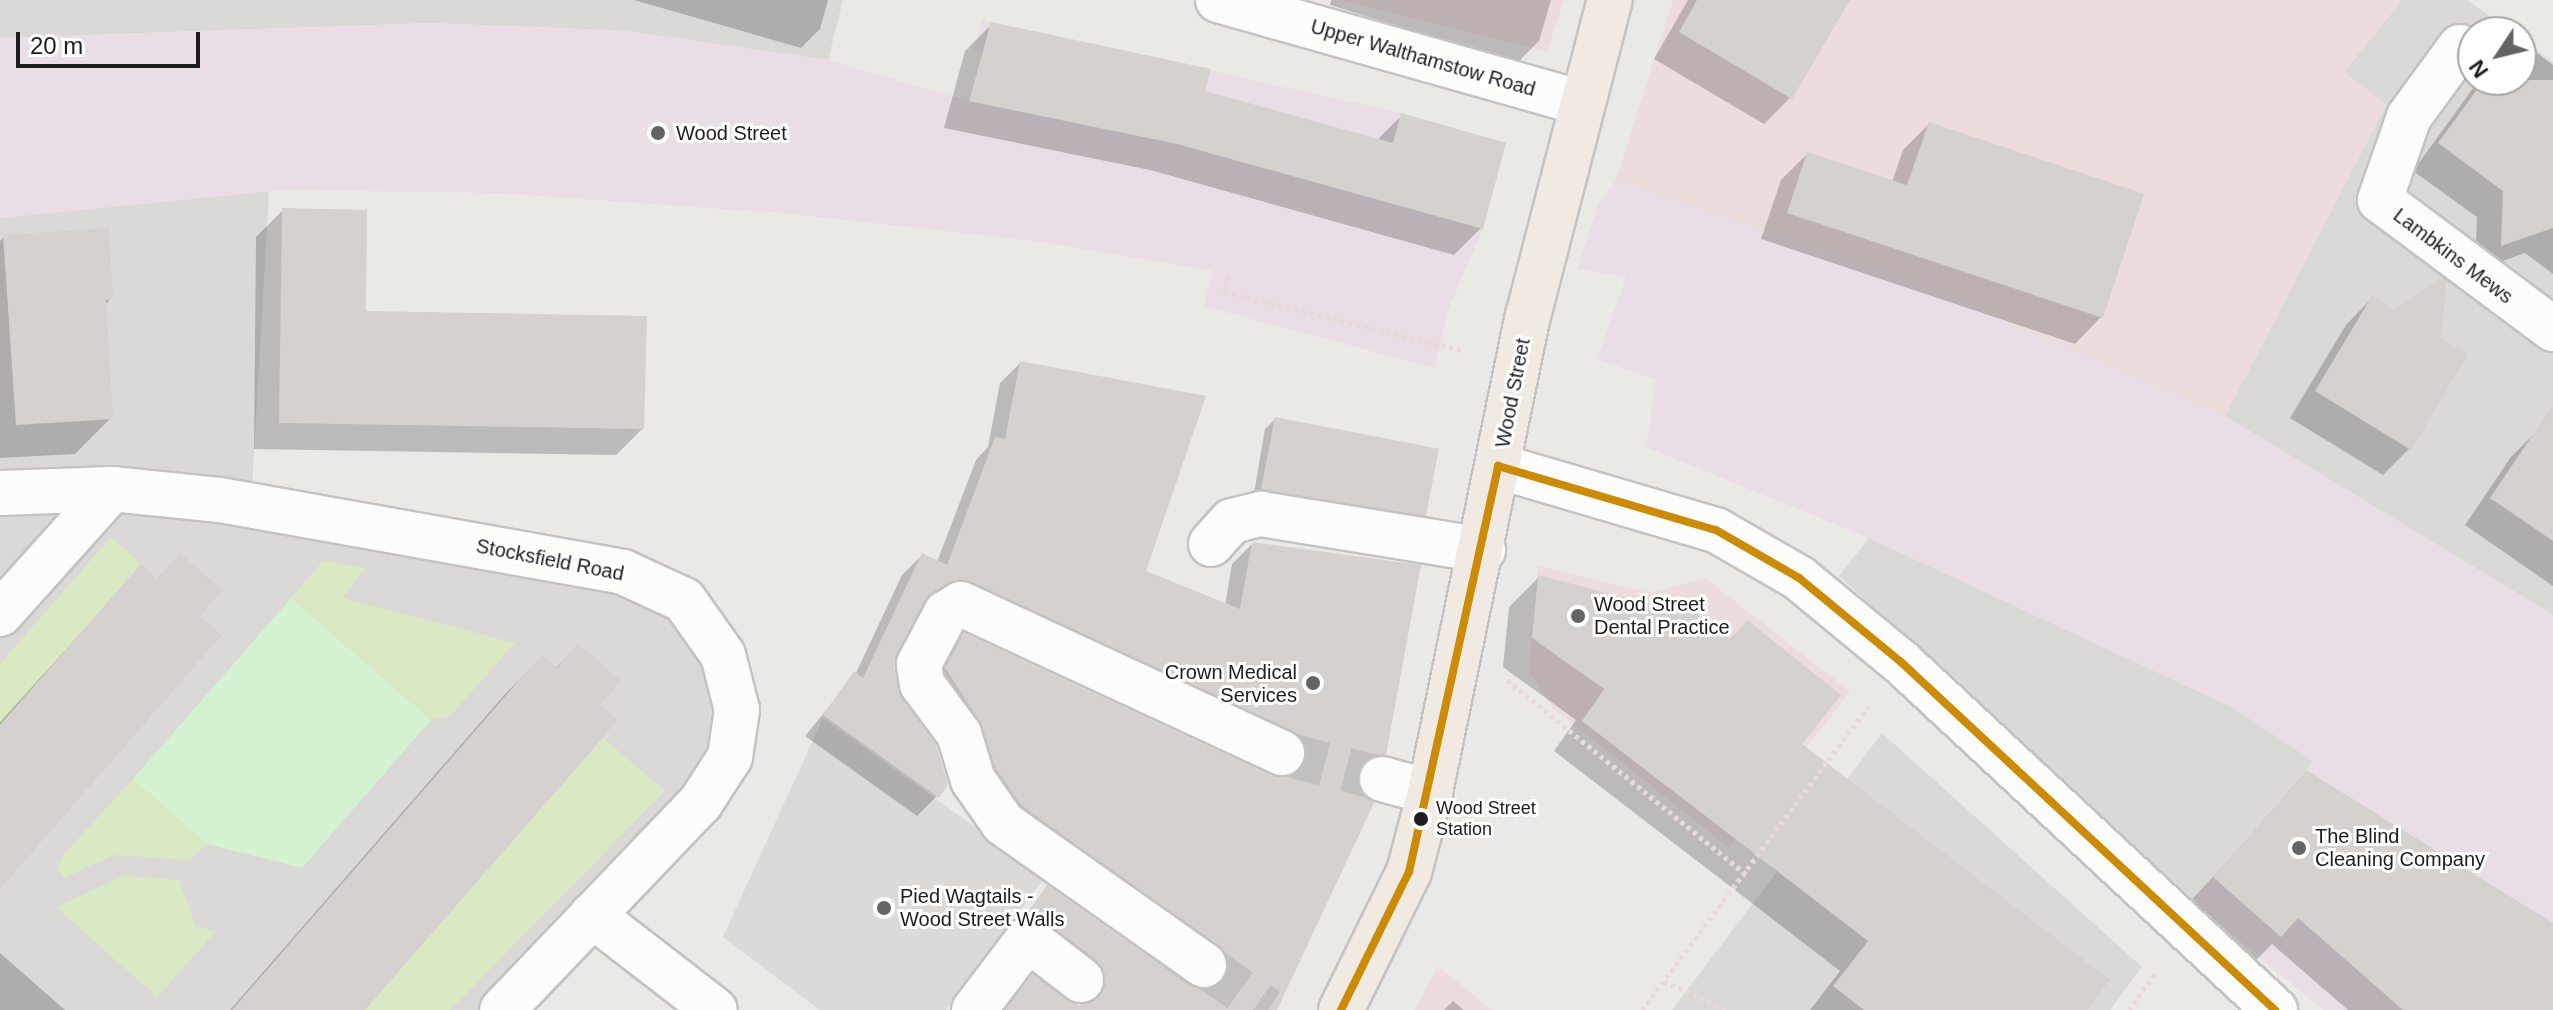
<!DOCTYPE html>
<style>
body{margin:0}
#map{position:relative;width:2553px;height:1010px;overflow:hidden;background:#ebe9e6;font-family:Helvetica,sans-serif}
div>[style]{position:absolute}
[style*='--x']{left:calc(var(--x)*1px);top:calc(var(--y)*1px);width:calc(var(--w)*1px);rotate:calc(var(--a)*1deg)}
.residential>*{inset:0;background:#dad9d7}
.commercial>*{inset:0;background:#eddcdc}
.industrial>*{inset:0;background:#e9dee5}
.grass>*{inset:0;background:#dbe8c4}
.park>*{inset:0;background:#d4f1d1}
.parking>*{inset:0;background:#dbdad9}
.shadow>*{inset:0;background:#0003}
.building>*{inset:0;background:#d4d1ce;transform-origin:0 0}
.minor-tunnel>*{height:44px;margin-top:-22px;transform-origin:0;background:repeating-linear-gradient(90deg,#c2c0be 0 44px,transparent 0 66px)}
.path>*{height:5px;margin-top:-2.5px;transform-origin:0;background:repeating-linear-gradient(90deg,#ead9d8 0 4px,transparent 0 8px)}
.roads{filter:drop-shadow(2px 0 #c4c3c2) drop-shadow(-2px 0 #c4c3c2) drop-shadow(0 2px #c4c3c2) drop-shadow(0 -2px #c4c3c2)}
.minor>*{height:44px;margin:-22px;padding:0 22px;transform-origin:22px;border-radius:22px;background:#fcfcfb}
.major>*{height:44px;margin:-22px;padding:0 22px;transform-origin:22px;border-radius:22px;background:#f0eae3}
.bus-1>*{height:8px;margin:-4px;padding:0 4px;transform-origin:4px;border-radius:4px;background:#cb8b06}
.dots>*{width:22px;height:22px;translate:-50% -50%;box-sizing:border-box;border:4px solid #fff;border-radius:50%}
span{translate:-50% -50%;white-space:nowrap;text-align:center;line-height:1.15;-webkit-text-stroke:6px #fff;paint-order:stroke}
.bus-label{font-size:18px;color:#1d1d1d}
.left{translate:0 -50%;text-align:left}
.street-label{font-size:20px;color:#1d1d1d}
.poi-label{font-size:20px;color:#1d1d1d}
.right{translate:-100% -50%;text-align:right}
.north{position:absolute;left:2457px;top:16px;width:80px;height:80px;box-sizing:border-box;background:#fff;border:2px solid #a5a5a5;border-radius:50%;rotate:235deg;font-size:22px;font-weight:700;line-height:32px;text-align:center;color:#1d1d1d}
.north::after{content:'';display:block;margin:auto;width:28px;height:36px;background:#656463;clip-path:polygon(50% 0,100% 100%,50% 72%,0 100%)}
.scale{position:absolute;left:16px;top:32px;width:184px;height:36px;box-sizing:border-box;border:4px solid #1d1d1d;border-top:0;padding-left:10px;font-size:24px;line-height:28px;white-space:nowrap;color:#1d1d1d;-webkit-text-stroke:6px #fff;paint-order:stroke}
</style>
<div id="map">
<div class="residential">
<div style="clip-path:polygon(0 0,843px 0,828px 60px,627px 31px,432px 23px,0 38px)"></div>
<div style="clip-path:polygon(2402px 0,2467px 0,2511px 32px,2473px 32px,2473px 80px,2521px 80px,2521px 39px,2553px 62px,2553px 615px,2225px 416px,2386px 105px,2344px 72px)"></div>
<div style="clip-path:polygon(269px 191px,252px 489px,696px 594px,731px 778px,512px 1010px,0 1010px,0 218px)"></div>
<div style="clip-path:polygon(1869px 538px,2232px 707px,2314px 761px,2192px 901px,1839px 576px)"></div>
<div style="clip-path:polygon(1882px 733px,2142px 967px,2110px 1010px,1672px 1010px)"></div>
</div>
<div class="commercial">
<div style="clip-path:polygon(1341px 0,1564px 0,1547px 51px)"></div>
<div style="clip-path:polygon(1673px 0,2402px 0,2344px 72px,2386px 104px,2225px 416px,1912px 281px,1616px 180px)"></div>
<div style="clip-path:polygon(1538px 566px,1651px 593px,1705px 578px,1850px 691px,1729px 848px,1552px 707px,1529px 672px)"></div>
<div style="clip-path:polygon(1438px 966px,1492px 1010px,1415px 1010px)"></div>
</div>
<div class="industrial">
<div style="clip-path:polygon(982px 20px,1401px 113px,1506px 143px,1483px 229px,1449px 308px,1435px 368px,1203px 306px,1213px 271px,1035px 241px,782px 213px,495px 193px,285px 190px,0 218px,0 38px,432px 23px,627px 31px,828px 60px,968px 101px,982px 53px,973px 50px)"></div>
<div style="clip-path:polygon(1616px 180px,1912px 281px,2225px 416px,2553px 615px,2553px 1010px,2323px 1010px,2192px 901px,2313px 761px,2232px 707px,1869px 538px,1646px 447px,1656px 380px,1597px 359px,1626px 277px,1577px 269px,1598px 206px)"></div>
</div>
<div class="grass">
<div style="clip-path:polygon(111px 537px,141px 564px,0 725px,0 664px)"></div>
<div style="clip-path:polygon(323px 561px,366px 568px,342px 598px,515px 643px,450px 716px,431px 720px,291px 598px)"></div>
<div style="clip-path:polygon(603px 738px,665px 791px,450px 1010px,365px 1010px)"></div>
<div style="clip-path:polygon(133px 779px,207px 844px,190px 860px,114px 855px,64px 878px,57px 869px,64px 854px)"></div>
<div style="clip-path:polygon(123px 876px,179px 880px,196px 927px,216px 931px,157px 997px,56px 907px)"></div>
</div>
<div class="park">
<div style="clip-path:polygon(291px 598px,431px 720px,302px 868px,207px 844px,133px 779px)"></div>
</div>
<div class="parking">
<div style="clip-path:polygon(823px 718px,1045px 877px,946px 1010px,820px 1010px,723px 937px)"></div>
</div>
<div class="shadow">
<div style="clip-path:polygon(634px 0,828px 0,820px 29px,801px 48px)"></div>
<div style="clip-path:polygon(1331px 0,1551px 0,1539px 41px,1517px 63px,1330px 5px)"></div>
<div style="clip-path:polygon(1688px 0,1848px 0,1791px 97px,1764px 124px,1654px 59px)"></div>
<div style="clip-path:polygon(992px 24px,1203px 92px,1377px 140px,1402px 115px,1481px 228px,1454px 255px,1150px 170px,944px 128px,965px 51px)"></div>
<div style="clip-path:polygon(2529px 47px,2553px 65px,2553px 274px,2525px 253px,2475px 271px,2477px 217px,2413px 171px,2479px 80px,2521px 80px,2521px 55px)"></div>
<div style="clip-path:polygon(1929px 124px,2101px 317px,2075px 344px,1761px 239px,1781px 180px,1807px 154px,1892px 182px,1903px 150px)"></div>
<div style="clip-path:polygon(283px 210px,364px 313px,642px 429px,616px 455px,254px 449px,256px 237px)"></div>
<div style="clip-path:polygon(4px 237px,111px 298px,104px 306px,111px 418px,75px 454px,0 458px,0 241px)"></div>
<div style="clip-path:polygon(2372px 298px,2409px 449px,2383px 475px,2290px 418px,2346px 325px)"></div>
<div style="clip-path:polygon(1020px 363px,1144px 572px,1225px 605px,1232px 564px,1252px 544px,1384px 754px,1356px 776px,1275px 1010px,1003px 1010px,1033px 977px,1077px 1007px,1084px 1004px,1085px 992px,1012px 930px,1048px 888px,1200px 992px,1210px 990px,1199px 964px,1001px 825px,927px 695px,944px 655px,964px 635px,1271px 778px,1288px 773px,939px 598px,918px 611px,892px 667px,937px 796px,917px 816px,805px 736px,855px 675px,902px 575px,922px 555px,937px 562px,976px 460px,988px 447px,1000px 383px)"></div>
<div style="clip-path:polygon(1275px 419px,1424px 514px,1414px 524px,1253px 499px,1265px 429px)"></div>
<div style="clip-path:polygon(2538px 430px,2553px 441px,2553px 586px,2465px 525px,2511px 457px)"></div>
<div style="clip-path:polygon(180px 556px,0 886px,0 722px,141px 567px,156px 580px)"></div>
<div style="clip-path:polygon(1539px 577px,1729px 640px,1747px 623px,1799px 744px,2084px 1010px,1810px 1010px,1840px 971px,1554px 751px,1576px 720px,1503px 667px,1509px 607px)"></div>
<div style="clip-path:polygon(578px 646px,362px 1010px,230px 1010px,506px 693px,542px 657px,555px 669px)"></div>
<div style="clip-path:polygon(2307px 773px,2553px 926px,2553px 1010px,2348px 1010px,2272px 944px,2254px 962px,2188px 904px)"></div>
<div style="clip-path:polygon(0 953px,65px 1010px,0 1010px)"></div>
<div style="clip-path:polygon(1453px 1001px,1464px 1010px,1444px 1010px)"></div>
</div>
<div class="building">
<div style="clip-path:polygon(1697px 0,1850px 0,1792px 99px,1679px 32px)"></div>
<div style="clip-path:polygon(991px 22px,1211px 69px,1205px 91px,1393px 143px,1401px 113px,1506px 143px,1483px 229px,1177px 144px,969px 101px)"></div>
<div style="clip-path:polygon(2484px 80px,2553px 80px,2553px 228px,2501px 246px,2503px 191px,2438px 143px)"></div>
<div style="clip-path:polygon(1929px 122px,2144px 194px,2103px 318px,1787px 213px,1807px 152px,1907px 185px)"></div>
<div style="clip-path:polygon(282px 208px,367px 210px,366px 311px,647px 316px,644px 429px,279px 423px)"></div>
<div style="clip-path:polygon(109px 228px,113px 299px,106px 300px,113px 419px,16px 425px,3px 235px)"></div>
<div style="clip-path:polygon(2443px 278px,2447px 281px,2441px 338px,2468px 354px,2411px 450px,2315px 391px,2372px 296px,2394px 309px)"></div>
<div style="clip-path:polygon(1020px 361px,1206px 396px,1146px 571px,1240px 609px,1252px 542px,1421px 565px,1386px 755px,1365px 761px,1358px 773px,1358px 786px,1374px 803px,1277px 1010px,1005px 1010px,1033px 974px,1078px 1005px,1091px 1003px,1106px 984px,1096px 960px,1030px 909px,1047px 885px,1190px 986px,1215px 987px,1225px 979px,1227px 955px,1021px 805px,996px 769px,979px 720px,945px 668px,964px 633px,1272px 776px,1296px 774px,1305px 763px,1303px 739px,1293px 731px,960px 579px,924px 601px,894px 667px,902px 698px,936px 745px,948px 784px,939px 798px,823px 715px,854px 671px,863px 678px,922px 553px,947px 565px,995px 437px,1005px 439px)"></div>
<div style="clip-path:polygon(2553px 405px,2553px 541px,2490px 498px)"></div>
<div style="left:1275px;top:417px;width:167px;height:73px;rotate:11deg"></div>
<div style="clip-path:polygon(180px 553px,222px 590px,200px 616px,222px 635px,0 889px,0 725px,141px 564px,157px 579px)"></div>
<div style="clip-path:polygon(1538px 575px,1676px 611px,1683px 602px,1731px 640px,1747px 620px,1841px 695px,1802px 744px,2110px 980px,2087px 1010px,1864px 1010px,1833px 986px,1868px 941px,1582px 721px,1604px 689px,1532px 638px)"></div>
<div style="clip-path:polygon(578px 643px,621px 681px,600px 705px,618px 720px,365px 1010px,232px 1010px,542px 654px,557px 668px)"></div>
<div style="clip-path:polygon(2306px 770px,2553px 923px,2553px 1010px,2403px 1010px,2298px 918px,2281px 937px,2213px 877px)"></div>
</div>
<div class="minor-tunnel">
<div style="--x:1282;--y:753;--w:103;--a:14.6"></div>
<div style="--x:1204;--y:965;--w:78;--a:35.1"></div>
</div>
<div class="path">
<div style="--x:1229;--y:275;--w:18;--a:106"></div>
<div style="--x:1224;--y:292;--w:247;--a:13.8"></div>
<div style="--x:1507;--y:680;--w:308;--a:39.1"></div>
<div style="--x:1664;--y:981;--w:68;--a:25.1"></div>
<div style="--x:1642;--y:1010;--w:379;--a:-53.3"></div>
<div style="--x:2129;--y:1010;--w:47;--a:-54.6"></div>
</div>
<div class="roads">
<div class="minor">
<div style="--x:1218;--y:0;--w:378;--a:15.8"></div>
<div style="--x:2460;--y:47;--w:87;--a:126.1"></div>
<div style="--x:2409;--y:117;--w:88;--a:109.3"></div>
<div style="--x:2380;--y:200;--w:216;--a:36.7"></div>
<div style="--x:1498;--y:466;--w:227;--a:16.4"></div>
<div style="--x:1716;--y:530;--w:96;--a:30"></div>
<div style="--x:1799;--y:578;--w:132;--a:39.5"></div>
<div style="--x:1901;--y:662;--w:511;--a:42.94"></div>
<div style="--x:0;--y:493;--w:112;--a:-2"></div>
<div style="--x:112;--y:489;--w:109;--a:5.8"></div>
<div style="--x:220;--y:500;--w:409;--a:10.1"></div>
<div style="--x:623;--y:572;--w:67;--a:24.7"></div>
<div style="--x:684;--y:600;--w:67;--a:54.7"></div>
<div style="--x:723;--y:655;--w:57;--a:75.7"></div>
<div style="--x:737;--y:710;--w:48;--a:98.5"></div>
<div style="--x:730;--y:757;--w:54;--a:122.8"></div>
<div style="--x:701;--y:802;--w:288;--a:133.7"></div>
<div style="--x:1211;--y:544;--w:31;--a:-48"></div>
<div style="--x:1232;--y:521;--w:30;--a:-14"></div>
<div style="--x:1261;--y:514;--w:225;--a:9.2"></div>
<div style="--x:0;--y:614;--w:168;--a:-48.1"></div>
<div style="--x:1382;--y:779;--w:50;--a:15.2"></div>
<div style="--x:592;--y:915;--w:155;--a:37.7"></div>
<div style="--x:1204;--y:965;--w:246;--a:-144.8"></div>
<div style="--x:1003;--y:823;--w:52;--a:-124.9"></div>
<div style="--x:973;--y:780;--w:48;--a:-106.9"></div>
<div style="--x:959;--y:734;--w:62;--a:-126.5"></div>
<div style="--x:922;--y:684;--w:20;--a:-99"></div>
<div style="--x:919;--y:664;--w:58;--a:-62.1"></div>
<div style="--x:946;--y:613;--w:17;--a:-31"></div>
<div style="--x:961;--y:604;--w:354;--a:24.9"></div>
<div style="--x:974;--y:1010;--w:89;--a:-52.7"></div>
<div style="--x:1028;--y:939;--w:67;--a:37.7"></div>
</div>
<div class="major">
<div style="--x:1341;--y:1010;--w:154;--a:-63.8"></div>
<div style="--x:1409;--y:872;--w:83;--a:-75.3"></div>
<div style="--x:1430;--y:792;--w:486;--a:-78.4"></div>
<div style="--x:1528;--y:316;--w:326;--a:-75.5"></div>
</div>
</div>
<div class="bus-1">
<div style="--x:1498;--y:466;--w:227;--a:16.4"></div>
<div style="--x:1716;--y:530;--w:96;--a:30"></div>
<div style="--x:1799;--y:578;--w:132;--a:39.5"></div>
<div style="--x:1901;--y:662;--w:511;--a:42.94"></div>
<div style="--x:1341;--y:1010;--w:154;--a:-63.8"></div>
<div style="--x:1409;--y:872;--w:416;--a:-77.6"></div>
</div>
<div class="dots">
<div style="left:658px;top:133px;background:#656463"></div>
<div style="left:1578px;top:616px;background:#656463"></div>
<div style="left:1313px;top:683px;background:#656463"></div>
<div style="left:1421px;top:819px;background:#1d1d1d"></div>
<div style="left:2299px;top:848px;background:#656463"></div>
<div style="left:884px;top:908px;background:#656463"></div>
</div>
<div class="bus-label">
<span class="left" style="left:1436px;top:819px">Wood Street<br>Station</span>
</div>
<div class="street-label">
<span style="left:1423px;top:58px;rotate:16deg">Upper Walthamstow Road</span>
<span style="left:2453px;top:256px;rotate:37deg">Lambkins Mews</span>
<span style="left:1513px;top:393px;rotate:-79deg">Wood Street</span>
<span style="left:550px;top:560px;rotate:11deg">Stocksfield Road</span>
</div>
<div class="poi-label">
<span class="left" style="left:676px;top:133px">Wood Street</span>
<span class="left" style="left:1594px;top:616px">Wood Street<br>Dental Practice</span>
<span class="right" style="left:1297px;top:684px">Crown Medical<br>Services</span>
<span class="left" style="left:2315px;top:848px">The Blind<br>Cleaning Company</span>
<span class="left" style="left:900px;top:908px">Pied Wagtails -<br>Wood Street Walls</span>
</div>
<div class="north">N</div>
<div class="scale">20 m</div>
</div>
